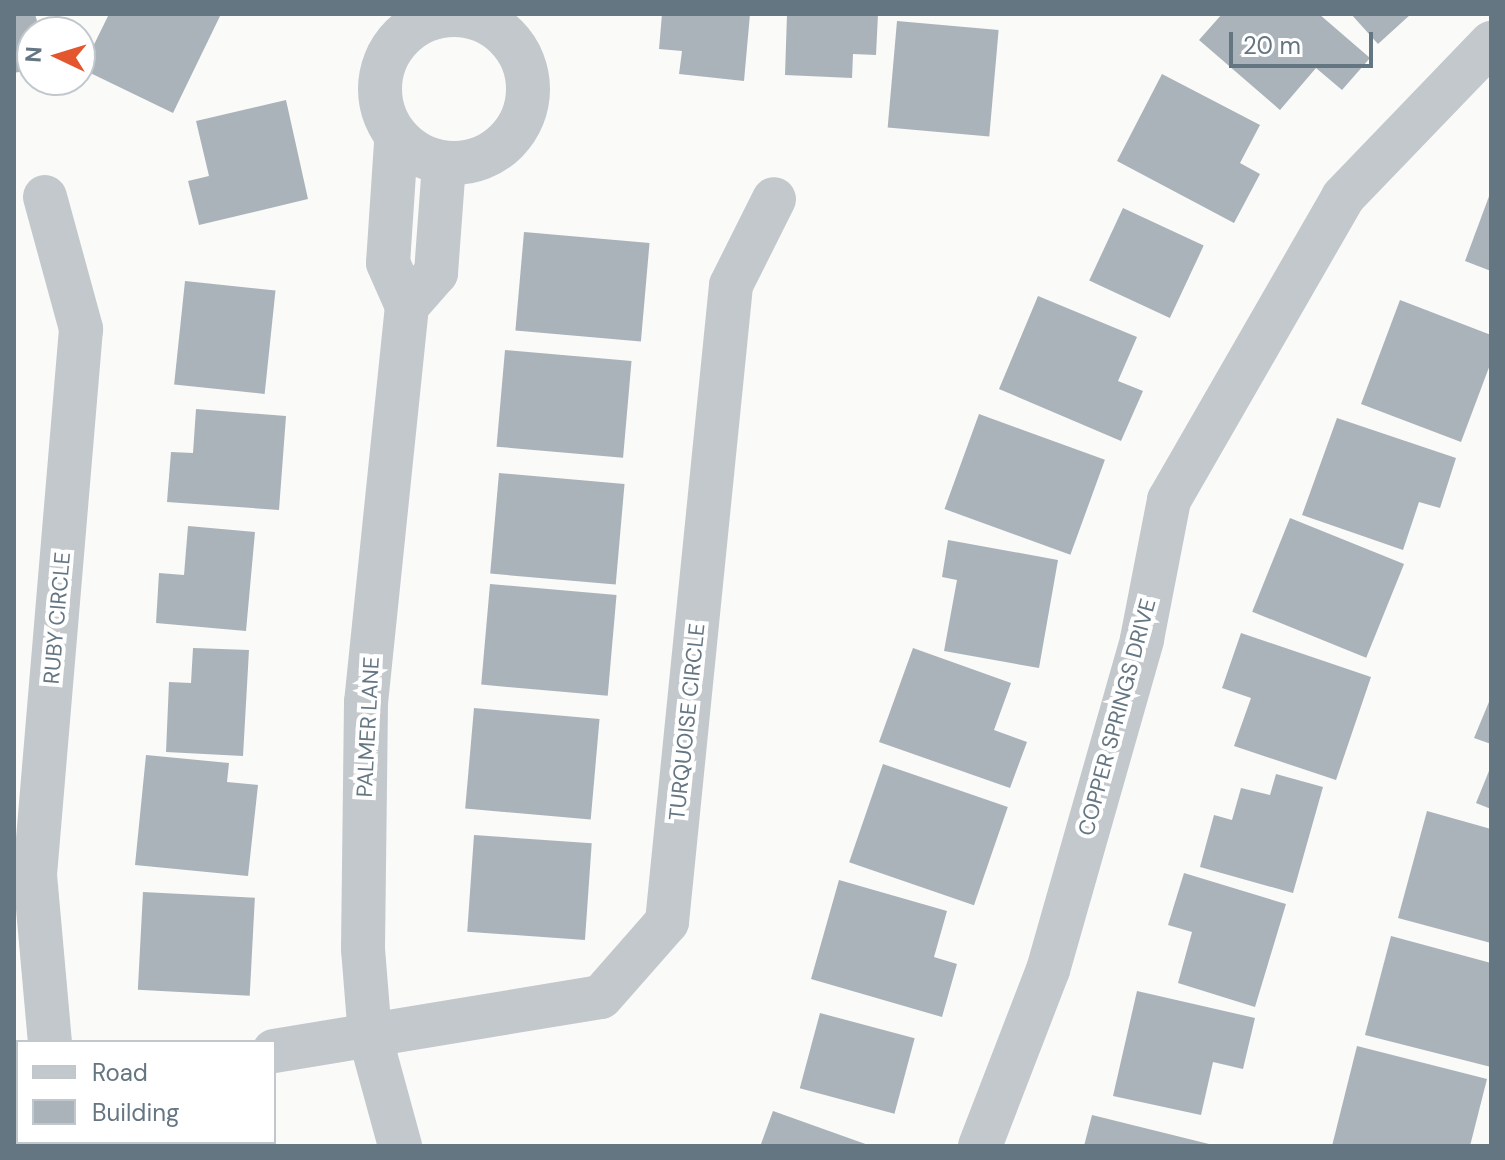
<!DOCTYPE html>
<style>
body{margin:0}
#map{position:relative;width:1505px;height:1160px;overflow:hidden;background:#fafaf8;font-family:"DM Sans",sans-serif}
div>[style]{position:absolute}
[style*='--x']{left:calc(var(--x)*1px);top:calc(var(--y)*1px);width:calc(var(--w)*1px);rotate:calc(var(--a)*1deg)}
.building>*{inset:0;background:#aab3b9;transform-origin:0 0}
.street>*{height:44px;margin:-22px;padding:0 22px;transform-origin:22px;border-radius:22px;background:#c3c8cc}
.street>.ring{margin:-22px;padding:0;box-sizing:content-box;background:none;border:44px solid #c3c8cc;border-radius:50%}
span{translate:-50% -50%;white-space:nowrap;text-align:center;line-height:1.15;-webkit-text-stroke:8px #fff;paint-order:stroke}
.street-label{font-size:22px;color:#657683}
.frame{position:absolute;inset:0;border:16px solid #657683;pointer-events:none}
.legend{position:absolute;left:16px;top:1040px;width:260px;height:104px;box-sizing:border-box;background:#fff;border:2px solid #c1c8cd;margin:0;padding:10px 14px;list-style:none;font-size:24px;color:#657683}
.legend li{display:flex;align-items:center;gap:16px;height:40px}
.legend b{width:40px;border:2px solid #c1c8cd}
.north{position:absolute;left:16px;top:16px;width:80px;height:80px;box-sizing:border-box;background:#fff;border:2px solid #c1c8cd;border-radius:50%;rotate:274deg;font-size:22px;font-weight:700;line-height:32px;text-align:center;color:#657683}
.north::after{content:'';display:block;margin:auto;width:28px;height:36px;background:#e4572e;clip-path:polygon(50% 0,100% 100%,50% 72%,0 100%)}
.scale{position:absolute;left:1229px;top:32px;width:144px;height:36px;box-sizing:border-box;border:4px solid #657683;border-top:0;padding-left:10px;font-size:24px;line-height:28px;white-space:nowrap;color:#657683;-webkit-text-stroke:6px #fff;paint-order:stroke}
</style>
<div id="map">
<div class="building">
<div style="clip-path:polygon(14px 14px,35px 14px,40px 32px,23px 50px,28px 70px,14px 73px)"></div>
<div style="clip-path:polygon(109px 14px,221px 14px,173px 113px,82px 69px)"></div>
<div style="clip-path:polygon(662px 14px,750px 14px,744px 81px,679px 74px,682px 51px,659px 49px)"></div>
<div style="clip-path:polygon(787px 14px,878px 14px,876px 55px,853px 54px,852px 78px,785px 75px)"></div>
<div style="clip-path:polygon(1222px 14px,1319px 14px,1370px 58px,1342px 90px,1316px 68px,1280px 110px,1199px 40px)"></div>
<div style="clip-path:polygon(1351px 14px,1411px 14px,1378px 44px)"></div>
<div style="left:897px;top:21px;width:102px;height:107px;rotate:5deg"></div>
<div style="clip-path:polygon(1162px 74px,1260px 125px,1240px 163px,1260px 174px,1234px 223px,1117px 161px)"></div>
<div style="clip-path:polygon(286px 100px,308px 199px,199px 225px,188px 181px,209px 176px,196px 121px)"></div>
<div style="clip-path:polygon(1491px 191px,1491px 271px,1465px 261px)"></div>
<div style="left:1123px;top:208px;width:89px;height:80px;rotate:25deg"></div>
<div style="left:524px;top:232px;width:126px;height:99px;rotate:5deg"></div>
<div style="left:185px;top:281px;width:91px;height:104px;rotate:6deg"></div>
<div style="clip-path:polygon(1038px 296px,1137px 337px,1118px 381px,1143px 391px,1121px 441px,999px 389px)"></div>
<div style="clip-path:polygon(1400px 300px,1491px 335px,1491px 362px,1461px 442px,1361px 404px)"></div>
<div style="left:505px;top:350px;width:127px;height:97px;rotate:5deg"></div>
<div style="clip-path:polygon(196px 409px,286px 416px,279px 510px,167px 502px,171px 452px,193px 453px)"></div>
<div style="left:979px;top:414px;width:134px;height:101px;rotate:20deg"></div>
<div style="clip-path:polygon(1337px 418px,1456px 458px,1440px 508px,1419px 502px,1403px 550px,1302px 515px)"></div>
<div style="left:499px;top:473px;width:126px;height:101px;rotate:5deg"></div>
<div style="left:1290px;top:518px;width:123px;height:101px;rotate:22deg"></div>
<div style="clip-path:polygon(188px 526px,255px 532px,246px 631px,156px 623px,159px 573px,184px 575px)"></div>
<div style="clip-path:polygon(948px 540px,1058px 560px,1039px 668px,944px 651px,957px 580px,942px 577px)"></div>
<div style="left:490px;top:584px;width:127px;height:101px;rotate:5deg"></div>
<div style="clip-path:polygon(1241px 633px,1371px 677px,1336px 780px,1234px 746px,1251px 698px,1222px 688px)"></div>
<div style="clip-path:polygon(193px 648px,249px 650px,243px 756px,166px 752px,169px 682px,191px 683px)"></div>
<div style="clip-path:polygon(913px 648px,1011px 683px,994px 730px,1027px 742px,1010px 788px,879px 742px)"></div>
<div style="clip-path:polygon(1491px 697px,1491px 744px,1474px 738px)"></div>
<div style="left:474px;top:708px;width:126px;height:101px;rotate:5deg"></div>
<div style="clip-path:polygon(146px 755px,229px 763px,227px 782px,258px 785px,248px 876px,135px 865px)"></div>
<div style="left:883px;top:764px;width:132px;height:104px;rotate:19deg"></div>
<div style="clip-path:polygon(1491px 766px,1491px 809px,1476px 803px)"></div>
<div style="clip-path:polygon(1276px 774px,1323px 787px,1293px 893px,1200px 867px,1214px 815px,1232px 820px,1241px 788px,1270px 795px)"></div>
<div style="clip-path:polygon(1427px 811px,1491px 829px,1491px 943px,1398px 918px)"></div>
<div style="left:474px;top:835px;width:118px;height:97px;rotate:4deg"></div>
<div style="clip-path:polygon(1184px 873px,1286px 904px,1255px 1007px,1178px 983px,1192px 932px,1168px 925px)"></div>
<div style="clip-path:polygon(839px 880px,947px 911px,934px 957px,957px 964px,942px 1017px,811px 979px)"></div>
<div style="left:143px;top:892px;width:112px;height:98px;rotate:3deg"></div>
<div style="clip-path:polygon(1391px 936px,1491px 963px,1491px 1067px,1365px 1035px)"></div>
<div style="clip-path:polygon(1137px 991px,1255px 1018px,1243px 1069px,1213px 1062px,1201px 1115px,1113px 1096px)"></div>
<div style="left:820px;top:1013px;width:98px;height:78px;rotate:15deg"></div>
<div style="clip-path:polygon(1357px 1046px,1487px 1079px,1470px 1146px,1332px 1146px)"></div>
<div style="clip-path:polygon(773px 1111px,871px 1146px,761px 1144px)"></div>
<div style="clip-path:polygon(1092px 1115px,1213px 1145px,1213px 1146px,1084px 1146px)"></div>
</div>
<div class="street">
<div class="ring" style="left:380px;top:15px;width:104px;height:104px"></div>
<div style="--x:396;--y:143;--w:120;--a:93.8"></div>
<div style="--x:388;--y:263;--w:47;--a:66.2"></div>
<div style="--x:407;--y:306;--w:398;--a:95.9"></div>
<div style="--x:366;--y:702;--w:247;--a:90.7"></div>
<div style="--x:363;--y:949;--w:87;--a:85.4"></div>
<div style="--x:370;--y:1036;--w:114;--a:74.7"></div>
<div style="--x:45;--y:197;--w:137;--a:74.7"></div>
<div style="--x:81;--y:329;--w:548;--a:94.82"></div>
<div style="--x:35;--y:875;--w:168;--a:84.9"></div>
<div style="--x:407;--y:306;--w:44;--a:-48.7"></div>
<div style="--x:436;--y:273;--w:110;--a:-85.8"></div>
<div style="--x:274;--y:1051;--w:331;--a:-9.4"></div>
<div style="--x:601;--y:997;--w:100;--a:-48.7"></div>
<div style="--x:667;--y:922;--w:640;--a:-84.26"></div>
<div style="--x:731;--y:285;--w:96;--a:-63.4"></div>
<div style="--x:65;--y:1142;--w:4;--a:90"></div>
<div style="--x:980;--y:1146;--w:189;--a:-68.9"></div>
<div style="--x:1048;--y:970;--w:344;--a:-74.1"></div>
<div style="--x:1142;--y:639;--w:142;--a:-79"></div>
<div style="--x:1169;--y:500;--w:349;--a:-60.1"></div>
<div style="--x:1343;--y:197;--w:214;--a:-46.1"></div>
</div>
<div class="street-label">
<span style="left:57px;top:618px;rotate:-85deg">RUBY CIRCLE</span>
<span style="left:1117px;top:717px;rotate:-75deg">COPPER SPRINGS DRIVE</span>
<span style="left:687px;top:722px;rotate:-84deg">TURQUOISE CIRCLE</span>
<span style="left:368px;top:727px;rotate:-87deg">PALMER LANE</span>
</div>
<div class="frame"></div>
<ul class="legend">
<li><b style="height:10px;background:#c3c8cc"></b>Road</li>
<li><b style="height:22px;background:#aab3b9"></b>Building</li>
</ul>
<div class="north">N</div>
<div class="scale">20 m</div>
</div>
